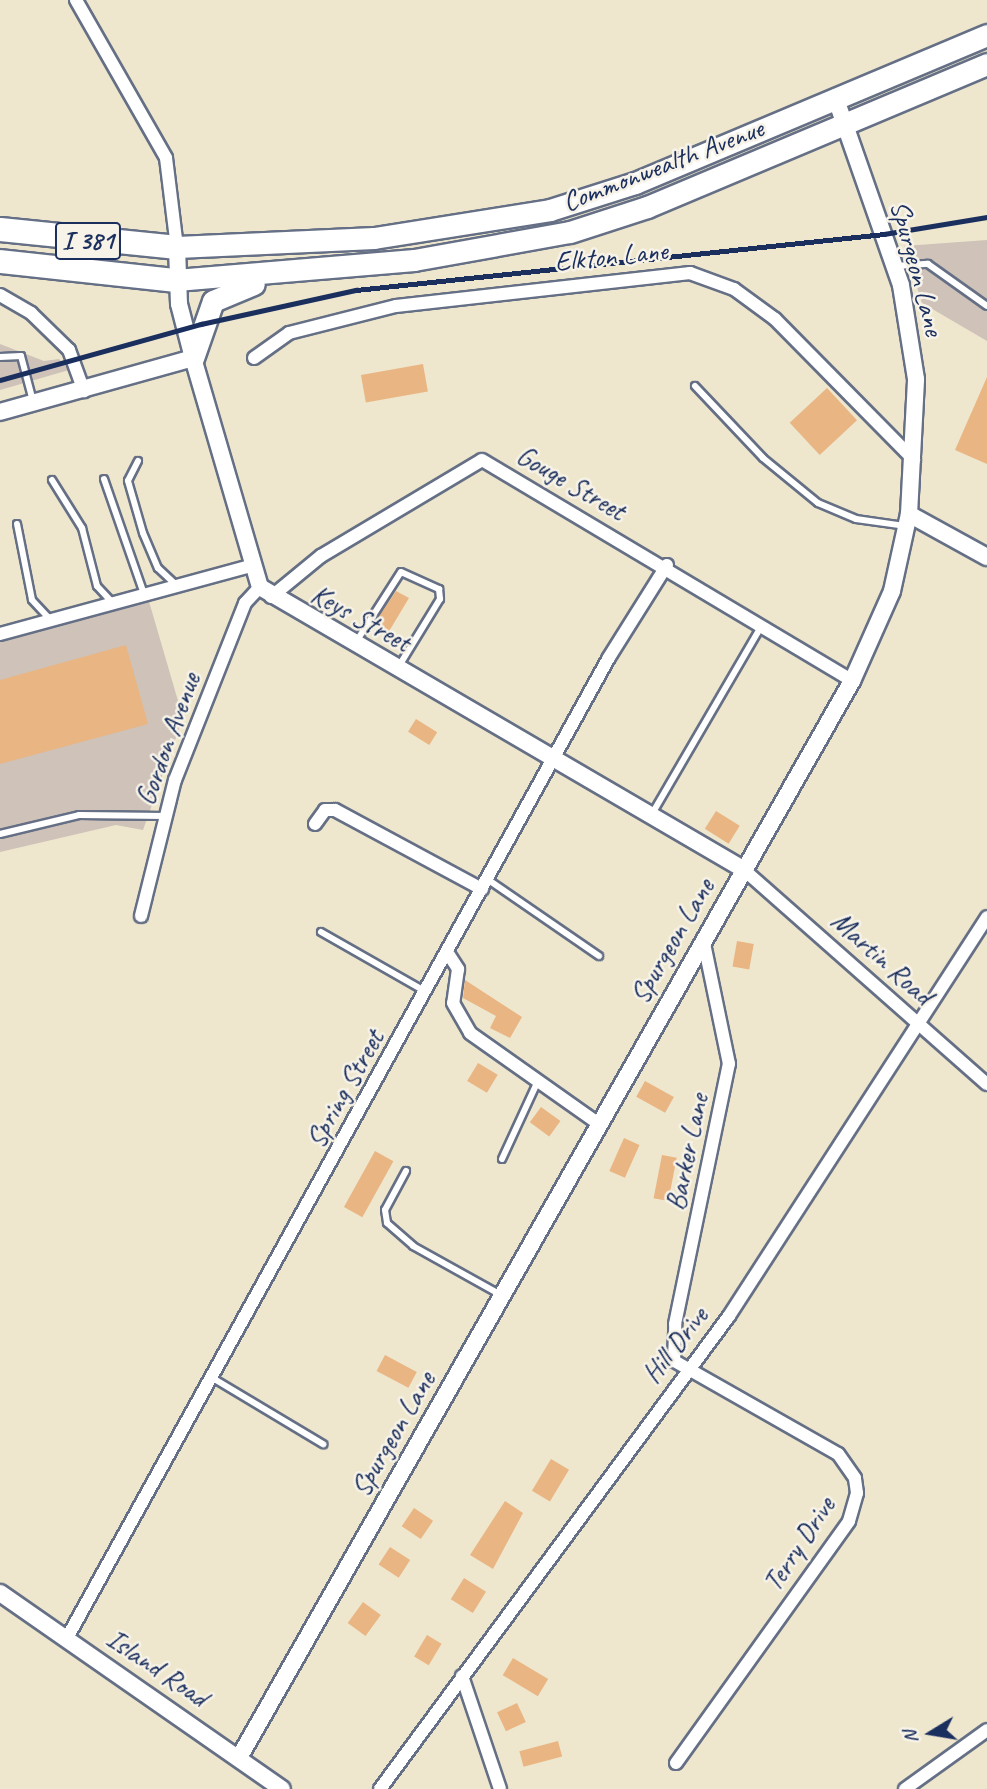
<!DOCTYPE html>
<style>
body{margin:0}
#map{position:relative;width:987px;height:1789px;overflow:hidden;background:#eee7cd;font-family:Caveat,sans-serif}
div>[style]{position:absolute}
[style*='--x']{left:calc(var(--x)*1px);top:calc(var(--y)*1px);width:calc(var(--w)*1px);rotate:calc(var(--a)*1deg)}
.industrial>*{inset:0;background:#cec2b9}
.building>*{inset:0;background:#e9b583;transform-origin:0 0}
.roads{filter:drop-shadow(2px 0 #656f85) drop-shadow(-2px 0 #656f85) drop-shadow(0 2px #656f85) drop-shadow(0 -2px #656f85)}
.service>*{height:6px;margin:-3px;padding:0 3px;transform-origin:3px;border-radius:3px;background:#fff}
.minor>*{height:12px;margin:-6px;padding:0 6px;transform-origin:6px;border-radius:6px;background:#fff}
.tertiary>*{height:16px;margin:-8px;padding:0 8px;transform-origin:8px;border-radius:8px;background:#fff}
.trunk>*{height:21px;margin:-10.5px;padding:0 10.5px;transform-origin:10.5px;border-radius:10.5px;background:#fff}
.motorway>*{height:23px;margin:-11.5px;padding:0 11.5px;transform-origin:11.5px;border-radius:11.5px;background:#fff}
.rail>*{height:4.5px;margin:-2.25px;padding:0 2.25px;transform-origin:2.25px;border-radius:2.25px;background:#1b2f5e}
span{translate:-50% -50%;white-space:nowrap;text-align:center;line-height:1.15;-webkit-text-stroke:5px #f7f3e8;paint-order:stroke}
.shield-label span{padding:2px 5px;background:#f7f3e8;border:2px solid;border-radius:5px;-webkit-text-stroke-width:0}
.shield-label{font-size:26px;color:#1b2f5e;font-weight:700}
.street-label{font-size:28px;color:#1b2f5e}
.north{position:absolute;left:896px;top:1698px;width:70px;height:70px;-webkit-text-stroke:5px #f7f3e8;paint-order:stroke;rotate:259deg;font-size:19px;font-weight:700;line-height:28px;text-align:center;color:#1b2f5e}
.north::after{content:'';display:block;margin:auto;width:24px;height:32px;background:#1b2f5e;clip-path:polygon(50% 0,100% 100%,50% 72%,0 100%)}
</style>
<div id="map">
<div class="industrial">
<div style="clip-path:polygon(987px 240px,987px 341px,922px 303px,904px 246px)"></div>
<div style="clip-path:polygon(0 344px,44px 361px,59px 359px,69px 370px,0 390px)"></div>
<div style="clip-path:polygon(148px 598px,183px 718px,143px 830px,116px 825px,0 852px,0 640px)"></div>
</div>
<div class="building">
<div style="left:423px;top:364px;width:28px;height:63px;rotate:80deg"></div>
<div style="clip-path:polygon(987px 377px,987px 464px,955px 450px)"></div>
<div style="left:827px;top:388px;width:44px;height:51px;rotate:47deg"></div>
<div style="clip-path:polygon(396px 591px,409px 598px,388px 633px,374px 624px)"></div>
<div style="clip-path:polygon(126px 645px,148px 724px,0 764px,0 680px)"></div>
<div style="left:416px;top:719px;width:25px;height:15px;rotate:32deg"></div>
<div style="left:716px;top:811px;width:28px;height:21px;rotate:32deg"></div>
<div style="left:737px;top:941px;width:17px;height:26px;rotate:10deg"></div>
<div style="clip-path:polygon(465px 980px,522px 1017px,510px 1038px,490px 1028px,496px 1016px,463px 998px)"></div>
<div style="left:478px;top:1063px;width:23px;height:21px;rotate:31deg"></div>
<div style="left:645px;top:1081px;width:33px;height:18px;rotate:29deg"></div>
<div style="left:541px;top:1107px;width:24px;height:19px;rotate:36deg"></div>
<div style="left:624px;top:1138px;width:17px;height:36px;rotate:24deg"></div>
<div style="left:375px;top:1151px;width:21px;height:64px;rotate:29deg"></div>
<div style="left:662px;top:1155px;width:15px;height:44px;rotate:11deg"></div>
<div style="left:385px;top:1355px;width:36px;height:18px;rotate:28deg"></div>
<div style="left:551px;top:1459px;width:21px;height:37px;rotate:31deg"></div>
<div style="clip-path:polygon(505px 1501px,523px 1513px,493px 1569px,470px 1555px)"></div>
<div style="left:414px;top:1508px;width:23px;height:22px;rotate:34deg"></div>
<div style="left:390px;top:1547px;width:24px;height:21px;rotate:33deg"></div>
<div style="left:464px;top:1578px;width:26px;height:25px;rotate:32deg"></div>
<div style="left:363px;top:1602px;width:22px;height:26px;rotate:36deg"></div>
<div style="left:427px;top:1635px;width:17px;height:25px;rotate:31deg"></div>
<div style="left:513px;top:1658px;width:41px;height:20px;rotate:31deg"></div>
<div style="left:517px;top:1703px;width:21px;height:22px;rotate:65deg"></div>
<div style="left:558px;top:1741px;width:16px;height:40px;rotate:75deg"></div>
</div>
<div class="roads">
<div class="service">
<div style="--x:896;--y:266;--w:32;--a:-4"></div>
<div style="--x:928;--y:264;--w:72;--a:35.4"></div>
<div style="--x:0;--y:357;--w:21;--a:-3"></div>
<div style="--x:21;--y:356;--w:47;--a:75.1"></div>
<div style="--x:695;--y:386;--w:99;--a:46.6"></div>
<div style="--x:763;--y:458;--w:71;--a:39.3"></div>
<div style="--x:818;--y:503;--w:41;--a:22.8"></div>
<div style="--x:856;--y:519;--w:49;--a:8.1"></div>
<div style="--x:138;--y:461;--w:22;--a:117"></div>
<div style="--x:128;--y:481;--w:54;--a:73.9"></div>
<div style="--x:143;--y:533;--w:38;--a:67"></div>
<div style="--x:158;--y:568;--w:23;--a:43"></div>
<div style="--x:104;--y:479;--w:122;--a:70.8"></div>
<div style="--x:52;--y:480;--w:57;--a:58"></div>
<div style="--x:82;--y:528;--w:60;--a:75.5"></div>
<div style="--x:97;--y:586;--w:22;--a:47"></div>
<div style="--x:17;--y:524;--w:77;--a:78.8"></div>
<div style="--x:32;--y:600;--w:25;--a:47"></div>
<div style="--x:356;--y:642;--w:83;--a:-57.3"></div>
<div style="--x:401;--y:572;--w:42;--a:24.1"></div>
<div style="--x:439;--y:589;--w:10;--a:84"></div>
<div style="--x:440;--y:599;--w:79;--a:121.5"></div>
<div style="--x:652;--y:814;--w:216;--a:-59.8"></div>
<div style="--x:0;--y:834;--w:81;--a:-13.5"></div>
<div style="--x:79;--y:815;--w:86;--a:0.7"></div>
<div style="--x:487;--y:879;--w:136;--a:34.5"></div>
<div style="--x:321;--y:932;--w:121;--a:29.7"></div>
<div style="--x:502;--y:1159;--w:81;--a:-65.3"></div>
<div style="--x:406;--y:1171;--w:44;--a:118.3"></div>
<div style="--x:385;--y:1210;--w:13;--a:81"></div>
<div style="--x:387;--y:1223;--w:35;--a:41"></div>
<div style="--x:413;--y:1246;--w:101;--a:29.1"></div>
<div style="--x:211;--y:1377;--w:131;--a:30.9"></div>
</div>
<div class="minor">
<div style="--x:76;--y:0;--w:182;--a:60.3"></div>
<div style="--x:166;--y:158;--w:90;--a:83"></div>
<div style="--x:0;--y:295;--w:36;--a:30"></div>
<div style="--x:31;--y:313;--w:53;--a:44.2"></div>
<div style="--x:69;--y:350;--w:44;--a:69.9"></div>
<div style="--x:254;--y:358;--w:43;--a:-35.5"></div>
<div style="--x:289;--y:333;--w:110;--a:-14.2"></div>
<div style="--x:396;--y:306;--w:296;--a:-6.4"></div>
<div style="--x:690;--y:273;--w:47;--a:20"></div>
<div style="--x:734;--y:289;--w:51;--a:36.2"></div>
<div style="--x:775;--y:319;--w:198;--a:45.4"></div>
<div style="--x:271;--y:597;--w:65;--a:-39.4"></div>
<div style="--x:321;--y:556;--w:187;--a:-30.8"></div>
<div style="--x:482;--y:460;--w:431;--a:30.8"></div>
<div style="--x:0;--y:634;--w:259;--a:-15.2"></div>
<div style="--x:315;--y:824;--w:17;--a:-54"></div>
<div style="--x:325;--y:810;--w:10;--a:0"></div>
<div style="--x:335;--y:810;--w:167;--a:28.3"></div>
<div style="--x:743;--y:869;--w:325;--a:41.4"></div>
<div style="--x:141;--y:916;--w:140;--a:-76"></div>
<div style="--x:175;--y:780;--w:190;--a:-68.4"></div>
<div style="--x:245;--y:603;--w:22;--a:-47"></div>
<div style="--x:449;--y:955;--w:17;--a:57"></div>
<div style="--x:458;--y:969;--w:34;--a:98"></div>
<div style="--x:453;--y:1003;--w:34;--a:60"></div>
<div style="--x:470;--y:1033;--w:158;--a:35.2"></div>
<div style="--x:67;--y:1638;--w:1119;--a:-61.07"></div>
<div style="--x:608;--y:659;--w:111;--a:-57.9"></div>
<div style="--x:462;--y:1676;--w:119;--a:71.4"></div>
<div style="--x:676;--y:1763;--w:297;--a:-54.4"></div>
<div style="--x:849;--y:1521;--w:29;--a:-74"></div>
<div style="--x:857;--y:1493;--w:15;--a:-98"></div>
<div style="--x:855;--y:1478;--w:29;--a:-125"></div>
<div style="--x:838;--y:1454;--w:189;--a:-150.4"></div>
<div style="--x:674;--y:1361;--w:37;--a:-88"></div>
<div style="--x:675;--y:1324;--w:266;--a:-78.3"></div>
<div style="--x:729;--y:1064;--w:128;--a:-101.7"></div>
<div style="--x:380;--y:1789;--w:588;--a:-53.58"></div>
<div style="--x:729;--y:1316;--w:475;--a:-57.1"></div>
<div style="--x:905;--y:1789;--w:101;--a:-35.7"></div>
</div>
<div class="tertiary">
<div style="--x:177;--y:247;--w:57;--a:88"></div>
<div style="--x:179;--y:304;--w:56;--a:75.5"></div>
<div style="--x:193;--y:358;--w:239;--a:73.7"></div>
<div style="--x:260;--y:587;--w:559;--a:30.28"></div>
<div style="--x:0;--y:412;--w:200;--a:-15.6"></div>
<div style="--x:909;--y:514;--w:89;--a:28.9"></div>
<div style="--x:0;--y:1593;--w:343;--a:34.8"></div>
<div style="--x:240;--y:1756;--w:1237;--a:-60.35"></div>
<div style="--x:852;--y:681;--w:98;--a:-66"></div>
<div style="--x:892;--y:591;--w:79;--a:-77.6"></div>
<div style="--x:909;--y:514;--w:135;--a:-87"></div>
<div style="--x:916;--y:379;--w:95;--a:-99.1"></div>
<div style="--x:901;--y:285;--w:199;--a:-109.3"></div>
</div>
<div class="trunk">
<div style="--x:177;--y:247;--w:197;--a:-2.6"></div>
<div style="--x:374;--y:238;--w:178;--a:-9"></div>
<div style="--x:550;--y:210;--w:89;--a:-17.6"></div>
<div style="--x:635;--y:183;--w:382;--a:-22.8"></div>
<div style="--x:176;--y:280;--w:239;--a:-4.8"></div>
<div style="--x:414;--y:260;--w:158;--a:-10.2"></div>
<div style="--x:570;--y:232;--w:81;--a:-18"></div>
<div style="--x:647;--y:207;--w:369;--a:-22.8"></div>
<div style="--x:193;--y:358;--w:60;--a:-70.7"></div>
<div style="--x:213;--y:301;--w:44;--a:-22.5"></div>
</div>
<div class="motorway">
<div style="--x:0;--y:229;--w:178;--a:5.8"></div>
<div style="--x:0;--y:261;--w:177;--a:6.2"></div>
</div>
</div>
<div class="rail">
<div style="--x:0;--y:380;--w:209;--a:-15.6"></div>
<div style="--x:201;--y:324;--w:159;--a:-12.4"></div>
<div style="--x:356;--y:290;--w:531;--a:-6.05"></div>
<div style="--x:884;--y:234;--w:104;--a:-9.4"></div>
</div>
<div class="shield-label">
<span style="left:88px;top:241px">I 381</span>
</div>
<div class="street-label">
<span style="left:663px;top:165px;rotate:-21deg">Commonwealth Avenue</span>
<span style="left:611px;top:256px;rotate:-6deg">Elkton Lane</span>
<span style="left:917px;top:268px;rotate:75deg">Spurgeon Lane</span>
<span style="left:571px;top:483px;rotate:30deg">Gouge Street</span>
<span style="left:361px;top:618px;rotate:29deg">Keys Street</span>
<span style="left:168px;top:739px;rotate:-70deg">Gordon Avenue</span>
<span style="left:672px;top:941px;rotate:-60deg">Spurgeon Lane</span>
<span style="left:882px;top:958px;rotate:42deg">Martin Road</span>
<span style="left:345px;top:1089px;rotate:-61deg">Spring Street</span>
<span style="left:687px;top:1152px;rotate:-78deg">Barker Lane</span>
<span style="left:675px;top:1345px;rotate:-52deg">Hill Drive</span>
<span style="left:393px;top:1434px;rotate:-60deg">Spurgeon Lane</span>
<span style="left:799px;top:1544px;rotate:-57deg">Terry Drive</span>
<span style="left:157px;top:1668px;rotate:34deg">Island Road</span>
</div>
<div class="north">N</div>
</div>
